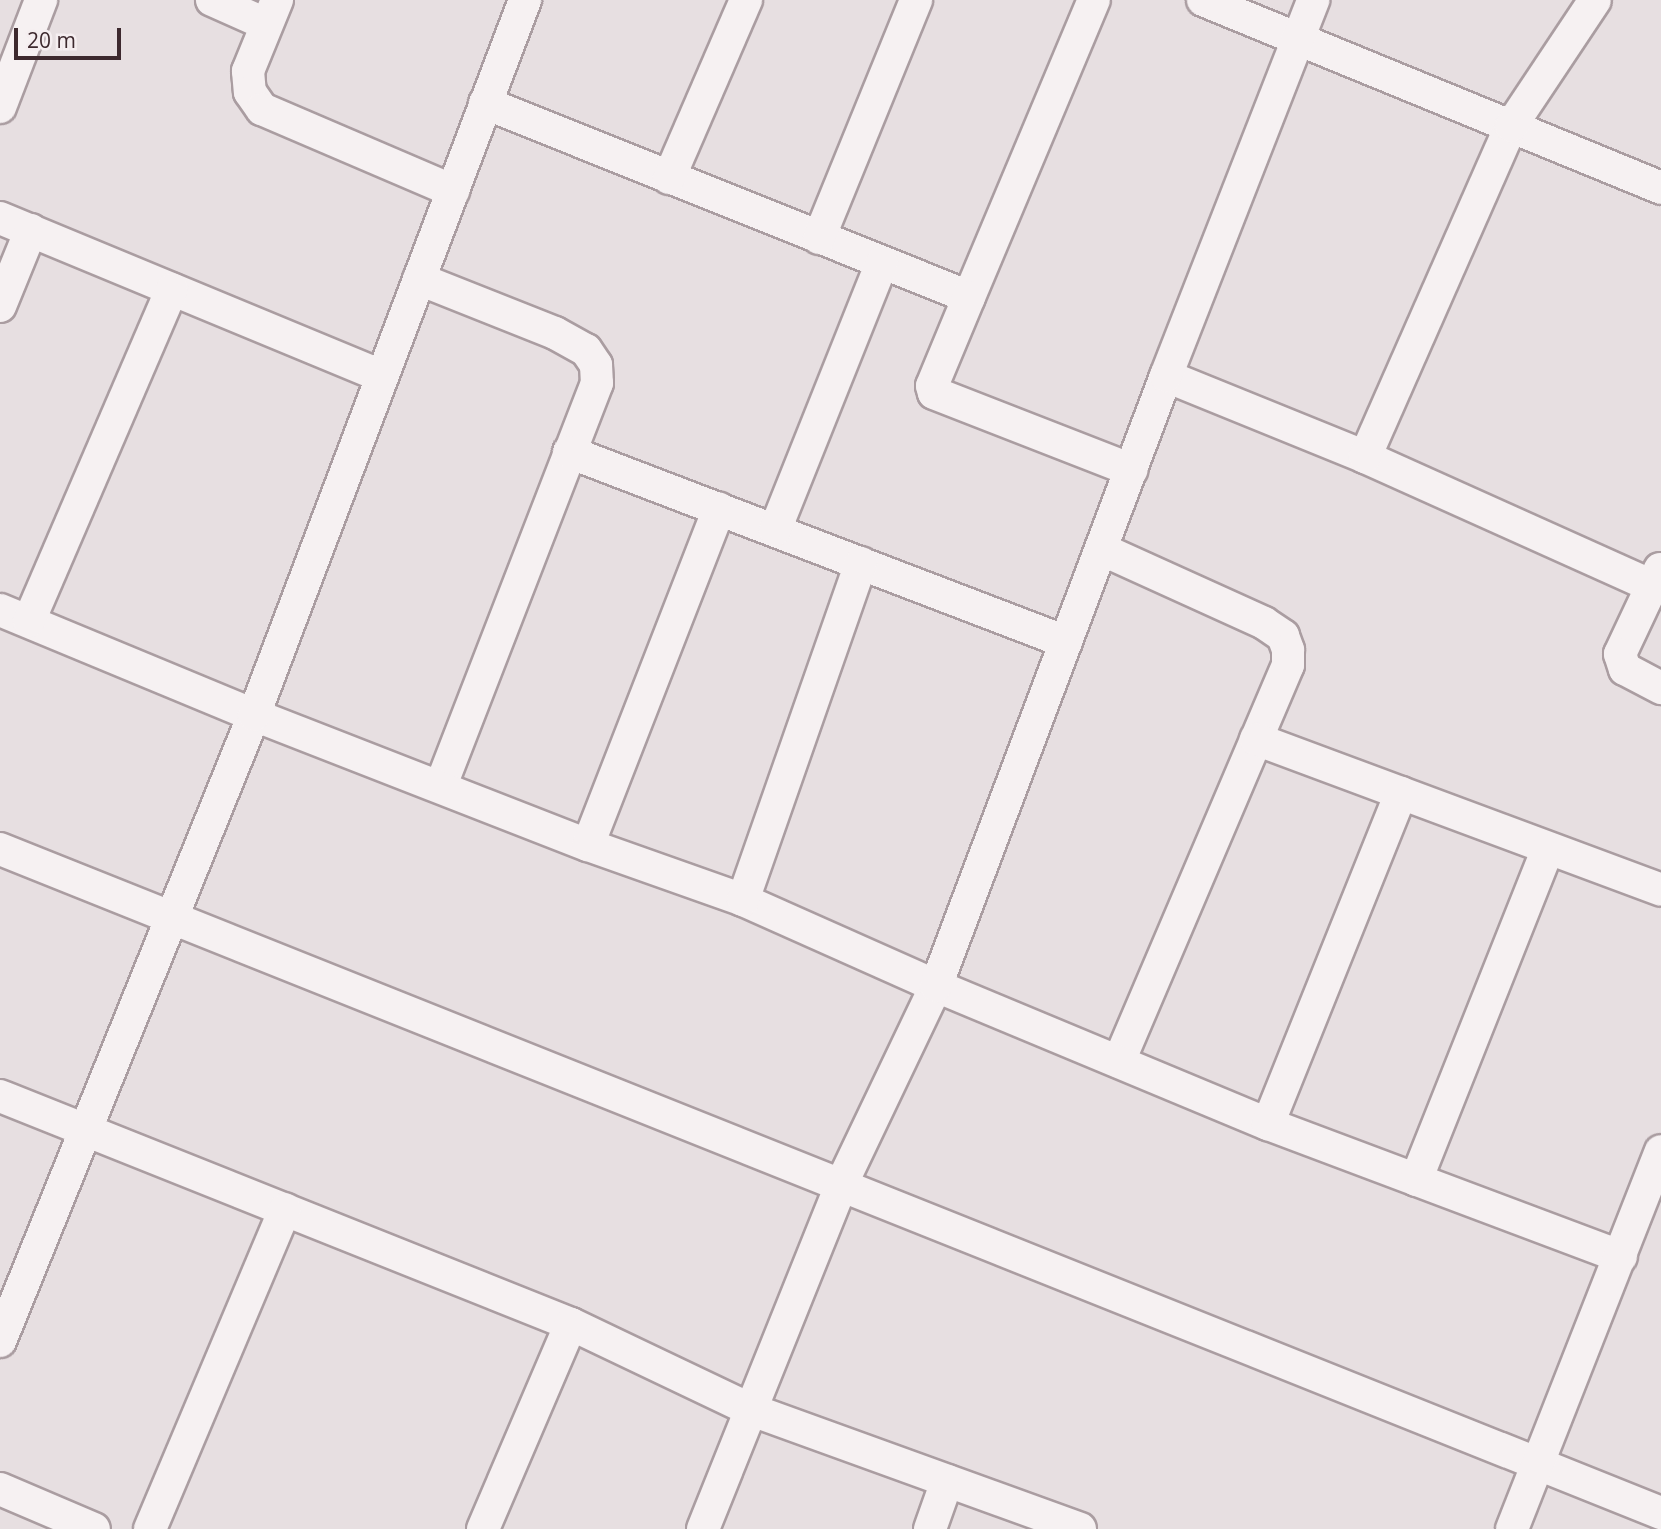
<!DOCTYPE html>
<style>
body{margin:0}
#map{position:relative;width:1661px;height:1529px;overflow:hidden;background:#e7dfe1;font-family:"Open Sans",sans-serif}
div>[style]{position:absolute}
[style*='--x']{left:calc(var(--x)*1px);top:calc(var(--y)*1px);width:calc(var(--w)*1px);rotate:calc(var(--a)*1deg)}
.roads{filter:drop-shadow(2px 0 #aa9da1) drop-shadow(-2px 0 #aa9da1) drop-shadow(0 2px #aa9da1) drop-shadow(0 -2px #aa9da1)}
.street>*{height:32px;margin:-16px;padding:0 16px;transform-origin:16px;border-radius:16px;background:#f6f1f2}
span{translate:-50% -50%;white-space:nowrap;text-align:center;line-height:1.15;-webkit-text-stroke:6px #f5eef0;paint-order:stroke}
.scale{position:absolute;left:14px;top:28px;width:107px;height:32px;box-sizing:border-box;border:4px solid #3d292e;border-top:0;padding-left:9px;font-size:21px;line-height:24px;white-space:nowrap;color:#3d292e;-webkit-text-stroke:5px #f5eef0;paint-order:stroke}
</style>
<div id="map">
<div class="roads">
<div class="street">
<div style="--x:212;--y:0;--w:59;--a:24"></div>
<div style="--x:277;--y:0;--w:77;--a:112.2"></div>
<div style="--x:248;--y:71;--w:21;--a:85"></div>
<div style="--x:250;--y:92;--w:21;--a:55"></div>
<div style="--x:262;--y:109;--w:208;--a:23.2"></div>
<div style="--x:1203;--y:0;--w:495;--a:22.3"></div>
<div style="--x:485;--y:103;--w:521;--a:21.84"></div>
<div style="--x:969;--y:297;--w:322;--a:-67.2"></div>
<div style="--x:0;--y:107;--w:115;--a:-69"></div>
<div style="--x:669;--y:178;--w:194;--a:-66.6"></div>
<div style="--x:0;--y:218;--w:413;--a:22.5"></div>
<div style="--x:819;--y:238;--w:257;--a:-67.8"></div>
<div style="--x:419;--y:279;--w:146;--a:21.7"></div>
<div style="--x:555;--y:333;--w:35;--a:29"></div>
<div style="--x:586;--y:350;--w:18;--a:56"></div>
<div style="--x:596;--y:365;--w:18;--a:87"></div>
<div style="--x:597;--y:383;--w:433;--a:111.2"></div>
<div style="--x:969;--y:297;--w:96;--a:112.6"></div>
<div style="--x:932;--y:386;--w:7;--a:74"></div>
<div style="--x:934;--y:393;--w:212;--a:21.3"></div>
<div style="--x:0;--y:306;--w:82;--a:-67.8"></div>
<div style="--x:1166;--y:376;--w:215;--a:22.1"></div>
<div style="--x:1365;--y:457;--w:315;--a:24.2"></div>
<div style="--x:569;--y:452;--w:532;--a:20.92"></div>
<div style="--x:1365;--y:457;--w:362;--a:-66.2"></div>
<div style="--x:1511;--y:126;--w:151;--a:-56.3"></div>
<div style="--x:775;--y:530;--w:288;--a:-68.2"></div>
<div style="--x:1101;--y:549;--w:179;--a:24.4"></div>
<div style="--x:1264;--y:623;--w:23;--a:34"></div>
<div style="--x:1283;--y:636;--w:15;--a:70"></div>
<div style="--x:1288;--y:650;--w:15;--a:90"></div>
<div style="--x:1288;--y:665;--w:431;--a:113.1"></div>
<div style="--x:1660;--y:569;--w:94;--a:115.2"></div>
<div style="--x:1620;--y:654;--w:16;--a:72"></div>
<div style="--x:1625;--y:669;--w:41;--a:27.8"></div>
<div style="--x:0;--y:610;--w:275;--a:22.5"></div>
<div style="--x:254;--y:715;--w:358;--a:21.3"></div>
<div style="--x:588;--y:845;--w:164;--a:19.5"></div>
<div style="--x:743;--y:900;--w:211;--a:24"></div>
<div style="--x:936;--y:986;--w:360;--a:22.6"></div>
<div style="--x:1268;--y:1124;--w:377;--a:20.6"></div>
<div style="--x:29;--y:621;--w:361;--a:-66.7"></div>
<div style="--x:1256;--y:739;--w:432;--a:20.4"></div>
<div style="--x:588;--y:845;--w:361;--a:-68.7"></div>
<div style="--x:0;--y:849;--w:1789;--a:21.79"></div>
<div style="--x:743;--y:900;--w:357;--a:-70.7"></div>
<div style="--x:0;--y:1096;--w:615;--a:21.77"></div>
<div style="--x:571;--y:1324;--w:197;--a:25.5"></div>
<div style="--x:749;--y:1409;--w:352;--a:19.9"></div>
<div style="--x:1268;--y:1124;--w:357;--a:-68.1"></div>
<div style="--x:1416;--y:1180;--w:357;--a:-68.3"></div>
<div style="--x:0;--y:1341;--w:676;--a:-67.92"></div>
<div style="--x:254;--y:715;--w:765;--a:-69.24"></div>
<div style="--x:0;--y:1489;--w:102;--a:23.1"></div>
<div style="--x:150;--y:1529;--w:347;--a:-67.1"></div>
<div style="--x:483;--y:1529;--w:223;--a:-66.8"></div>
<div style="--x:703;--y:1529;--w:371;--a:-68.1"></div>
<div style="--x:841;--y:1185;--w:221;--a:-64.5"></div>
<div style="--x:936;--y:986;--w:652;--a:-69.34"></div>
<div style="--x:1166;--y:376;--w:404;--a:-68.6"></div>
<div style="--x:930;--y:1529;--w:51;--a:-70.5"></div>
<div style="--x:1512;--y:1529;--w:406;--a:-68.5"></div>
</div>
</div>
<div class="scale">20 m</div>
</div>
